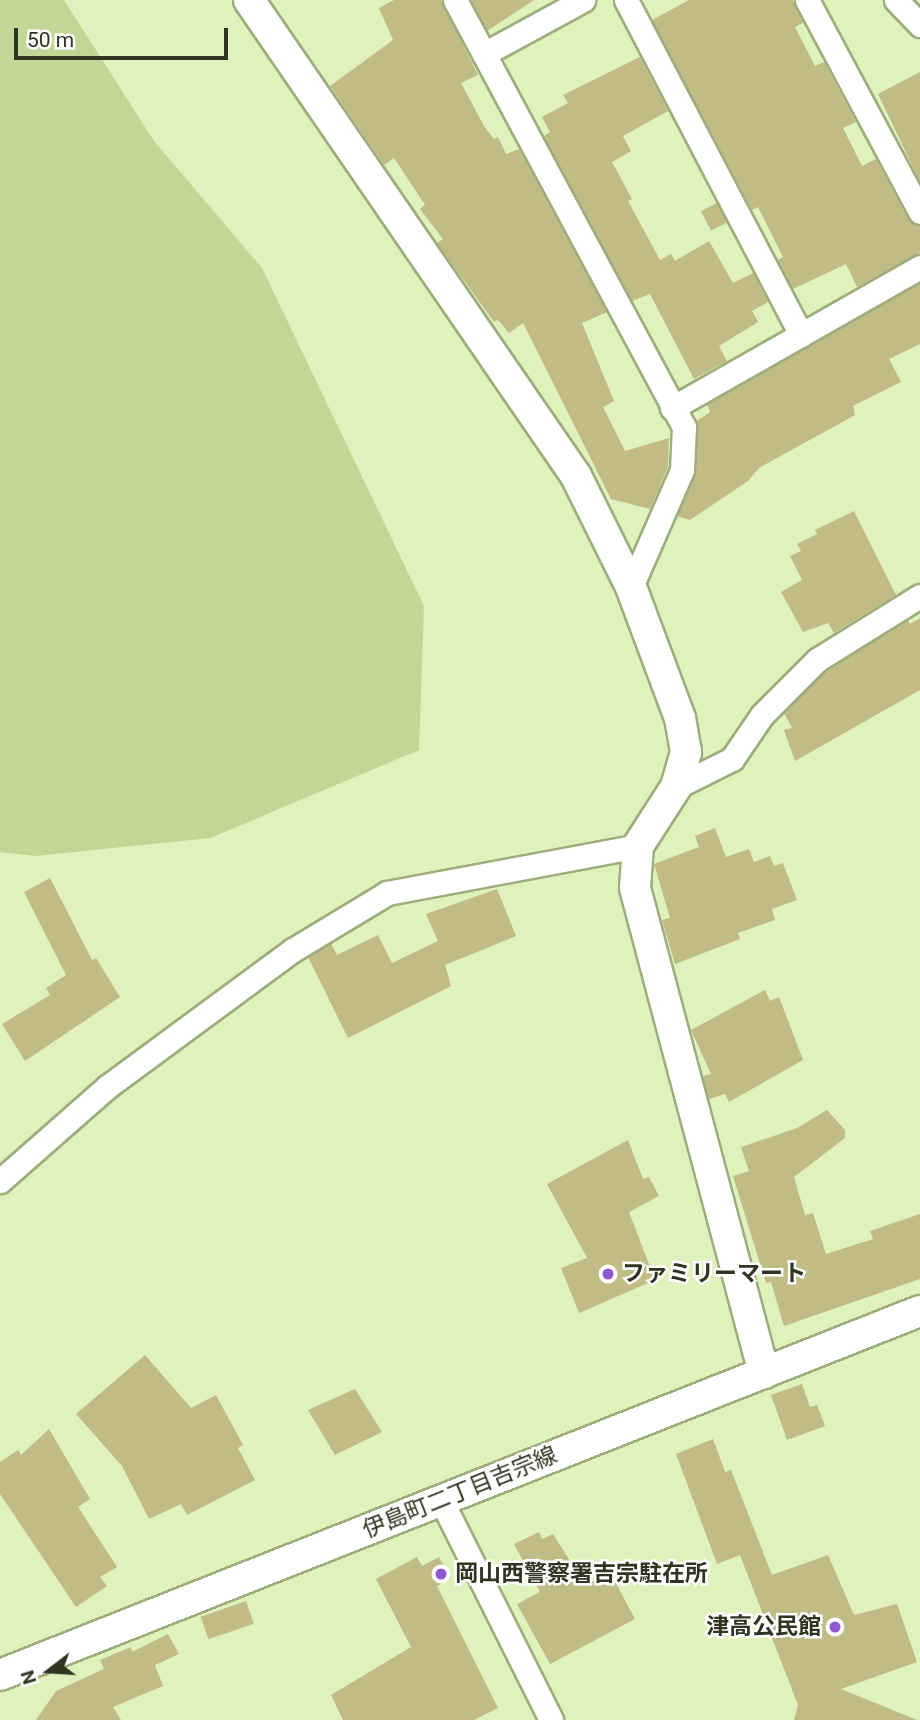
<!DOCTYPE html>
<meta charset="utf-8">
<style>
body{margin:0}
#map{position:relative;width:920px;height:1720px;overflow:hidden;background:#dff1bc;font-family:Roboto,"Noto Sans JP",sans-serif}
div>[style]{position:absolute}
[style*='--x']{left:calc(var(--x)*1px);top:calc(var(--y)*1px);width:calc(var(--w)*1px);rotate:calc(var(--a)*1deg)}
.green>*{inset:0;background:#c2d796}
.building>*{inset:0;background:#c1bb86;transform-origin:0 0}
.roads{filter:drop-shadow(2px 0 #9dad7b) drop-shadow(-2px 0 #9dad7b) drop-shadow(0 2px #9dad7b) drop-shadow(0 -2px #9dad7b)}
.minor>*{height:23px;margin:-11.5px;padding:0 11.5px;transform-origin:11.5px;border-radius:11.5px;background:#fff}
.tertiary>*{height:30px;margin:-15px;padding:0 15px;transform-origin:15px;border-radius:15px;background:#fff}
.dots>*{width:19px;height:19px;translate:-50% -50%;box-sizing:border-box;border:4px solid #fff;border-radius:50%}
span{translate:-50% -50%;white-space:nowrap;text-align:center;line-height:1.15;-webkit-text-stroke:5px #fff;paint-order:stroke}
.poi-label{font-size:23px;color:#2f3521;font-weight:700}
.left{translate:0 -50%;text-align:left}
.right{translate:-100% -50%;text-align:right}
.street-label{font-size:23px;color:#2f3521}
.north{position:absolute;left:14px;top:1636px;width:70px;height:70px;-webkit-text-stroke:5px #fff;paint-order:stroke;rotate:253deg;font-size:19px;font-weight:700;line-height:28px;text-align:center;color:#2f3521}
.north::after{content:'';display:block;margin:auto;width:24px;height:32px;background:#2f3521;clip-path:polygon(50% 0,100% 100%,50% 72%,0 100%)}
.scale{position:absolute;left:14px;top:28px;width:214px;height:32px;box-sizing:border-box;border:4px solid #2f3521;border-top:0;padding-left:9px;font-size:21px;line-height:24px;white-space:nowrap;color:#2f3521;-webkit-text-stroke:5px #fff;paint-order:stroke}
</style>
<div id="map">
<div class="green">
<div style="clip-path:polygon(0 0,64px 0,154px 141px,262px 268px,424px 606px,419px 750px,210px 838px,36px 856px,0 852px)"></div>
</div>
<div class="building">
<div style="clip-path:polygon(394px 0,441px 0,478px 75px,461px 83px,484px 126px,494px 139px,498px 137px,506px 154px,519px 149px,607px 312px,582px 323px,614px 401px,603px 407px,625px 451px,669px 438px,668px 467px,650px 509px,611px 499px,523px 323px,509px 333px,498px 320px,494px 322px,437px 243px,443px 239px,420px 209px,425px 205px,394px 158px,384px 165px,330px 86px,393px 40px,379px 8px)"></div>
<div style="clip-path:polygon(471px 0,534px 0,487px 31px)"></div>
<div style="clip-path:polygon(689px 0,793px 0,803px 23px,795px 27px,815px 66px,824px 62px,856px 122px,843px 128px,862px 166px,876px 159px,908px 219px,920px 226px,920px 253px,857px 287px,846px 264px,793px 289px,778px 260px,783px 257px,758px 207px,752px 210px,652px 20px)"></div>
<div style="clip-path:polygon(640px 57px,668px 111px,623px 136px,631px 151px,612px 162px,632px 199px,628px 201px,660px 260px,671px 254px,675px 261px,709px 241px,733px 283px,753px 273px,768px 302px,752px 311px,758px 322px,719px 346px,727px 361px,694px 379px,650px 294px,632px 301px,544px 136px,550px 132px,542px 117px,568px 103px,563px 95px)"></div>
<div style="clip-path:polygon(920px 72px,920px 182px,878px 94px)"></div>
<div style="left:717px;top:203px;width:22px;height:18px;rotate:63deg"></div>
<div style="clip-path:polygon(920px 283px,920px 344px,889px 359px,901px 382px,853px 406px,855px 415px,759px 468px,748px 481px,690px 520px,677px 516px,695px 475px,697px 421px,710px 412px,707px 404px)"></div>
<div style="clip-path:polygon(854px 511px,896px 595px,834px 633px,828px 623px,803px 632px,781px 592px,802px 580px,790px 556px,801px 551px,797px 544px,817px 534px,815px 530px)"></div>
<div style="clip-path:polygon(920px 618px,920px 690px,795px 761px,784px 730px,792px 728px,784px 713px,824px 673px,908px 620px,910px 624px)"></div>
<div style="clip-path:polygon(715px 828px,726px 857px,749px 849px,754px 862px,770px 856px,774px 866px,783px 863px,797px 900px,772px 909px,775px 920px,738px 933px,740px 939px,675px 964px,662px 920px,670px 918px,654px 864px,699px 847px,695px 836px)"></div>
<div style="clip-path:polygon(50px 878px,92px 960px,96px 958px,120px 997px,25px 1061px,2px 1024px,50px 995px,46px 988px,66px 975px,24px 892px)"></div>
<div style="clip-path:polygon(497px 889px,516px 936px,445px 965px,451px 986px,348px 1038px,308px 957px,331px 943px,337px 955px,378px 935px,392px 963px,438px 941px,426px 914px)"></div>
<div style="clip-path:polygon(765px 990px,770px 1001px,779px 997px,803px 1060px,729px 1102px,725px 1094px,709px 1099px,703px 1076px,711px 1074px,691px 1030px)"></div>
<div style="clip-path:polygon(827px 1110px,845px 1130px,845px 1138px,794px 1177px,805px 1215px,813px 1213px,826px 1254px,873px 1239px,870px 1231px,920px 1214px,920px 1279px,784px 1326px,771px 1282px,766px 1283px,733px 1176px,749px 1171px,741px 1147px,797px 1128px)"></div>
<div style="clip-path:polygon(628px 1140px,643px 1179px,649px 1177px,659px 1196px,629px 1212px,655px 1280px,579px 1313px,561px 1268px,587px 1258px,547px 1184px)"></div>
<div style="clip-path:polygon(145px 1355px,191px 1408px,216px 1395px,243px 1445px,238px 1448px,255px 1480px,187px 1515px,181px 1504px,149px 1519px,122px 1466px,76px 1414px)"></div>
<div style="clip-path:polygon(802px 1384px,810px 1407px,817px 1405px,825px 1426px,787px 1440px,771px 1395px)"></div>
<div style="clip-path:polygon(355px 1389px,382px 1432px,335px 1455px,308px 1410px)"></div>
<div style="clip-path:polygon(49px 1429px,90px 1499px,78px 1507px,117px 1567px,100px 1577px,107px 1586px,76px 1607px,0 1494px,0 1462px,18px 1450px,21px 1455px)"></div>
<div style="clip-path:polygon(713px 1439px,725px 1472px,731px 1470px,772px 1575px,828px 1555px,854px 1615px,897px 1604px,917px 1662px,841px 1689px,917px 1720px,794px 1720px,798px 1705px,740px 1555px,717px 1564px,676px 1454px)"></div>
<div style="clip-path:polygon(539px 1532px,542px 1539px,553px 1534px,585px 1585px,610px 1572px,635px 1619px,550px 1664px,517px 1604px,540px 1592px,514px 1544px)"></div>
<div style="clip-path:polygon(417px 1557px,422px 1566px,439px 1557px,451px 1578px,437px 1586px,498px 1708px,474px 1720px,343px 1720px,331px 1695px,411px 1647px,376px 1579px)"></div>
<div style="left:246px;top:1601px;width:24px;height:48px;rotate:71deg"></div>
<div style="clip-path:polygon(168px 1634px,179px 1654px,155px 1665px,163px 1686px,113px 1707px,121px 1720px,36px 1720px,56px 1691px,104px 1669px,100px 1660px,131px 1647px,132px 1652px)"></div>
</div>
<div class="roads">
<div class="minor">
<div style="--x:455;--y:0;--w:485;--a:61.8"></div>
<div style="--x:684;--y:427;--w:43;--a:92.7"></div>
<div style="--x:682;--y:470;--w:128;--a:113.6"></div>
<div style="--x:626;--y:0;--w:378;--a:62.4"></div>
<div style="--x:807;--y:0;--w:240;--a:61.9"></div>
<div style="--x:896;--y:0;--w:35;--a:46"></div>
<div style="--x:484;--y:54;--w:113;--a:-28.6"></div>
<div style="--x:672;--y:408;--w:285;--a:-29.6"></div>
<div style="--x:676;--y:787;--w:63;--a:-26.6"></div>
<div style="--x:732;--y:759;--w:53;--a:-55.7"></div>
<div style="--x:762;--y:715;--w:78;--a:-45"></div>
<div style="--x:817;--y:660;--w:121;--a:-31.9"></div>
<div style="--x:0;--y:1181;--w:142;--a:-41.3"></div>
<div style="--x:107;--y:1087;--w:231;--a:-36.4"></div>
<div style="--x:293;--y:950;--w:110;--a:-31.2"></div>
<div style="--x:387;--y:893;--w:255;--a:-10.6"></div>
<div style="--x:441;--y:1500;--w:246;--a:63.4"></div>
</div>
<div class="tertiary">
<div style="--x:249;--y:0;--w:577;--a:55.51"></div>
<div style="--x:576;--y:476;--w:124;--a:63.6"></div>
<div style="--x:631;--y:587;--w:140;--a:69.5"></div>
<div style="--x:680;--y:718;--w:35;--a:80"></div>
<div style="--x:686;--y:752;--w:36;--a:106"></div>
<div style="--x:676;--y:787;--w:70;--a:122.8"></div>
<div style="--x:638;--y:846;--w:42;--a:94.1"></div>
<div style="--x:635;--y:888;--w:502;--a:75.11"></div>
<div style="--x:0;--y:1675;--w:989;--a:-21.59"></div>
</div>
</div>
<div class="dots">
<div style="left:608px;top:1274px;background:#9058d0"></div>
<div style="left:441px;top:1574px;background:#9058d0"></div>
<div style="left:835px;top:1627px;background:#9058d0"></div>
</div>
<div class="poi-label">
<span class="left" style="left:622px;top:1274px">ファミリーマート</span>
<span class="left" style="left:455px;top:1574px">岡山西警察署吉宗駐在所</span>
<span class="right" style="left:821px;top:1627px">津高公民館</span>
</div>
<div class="street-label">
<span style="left:460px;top:1493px;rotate:-22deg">伊島町二丁目吉宗線</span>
</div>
<div class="north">N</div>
<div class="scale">50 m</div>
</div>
